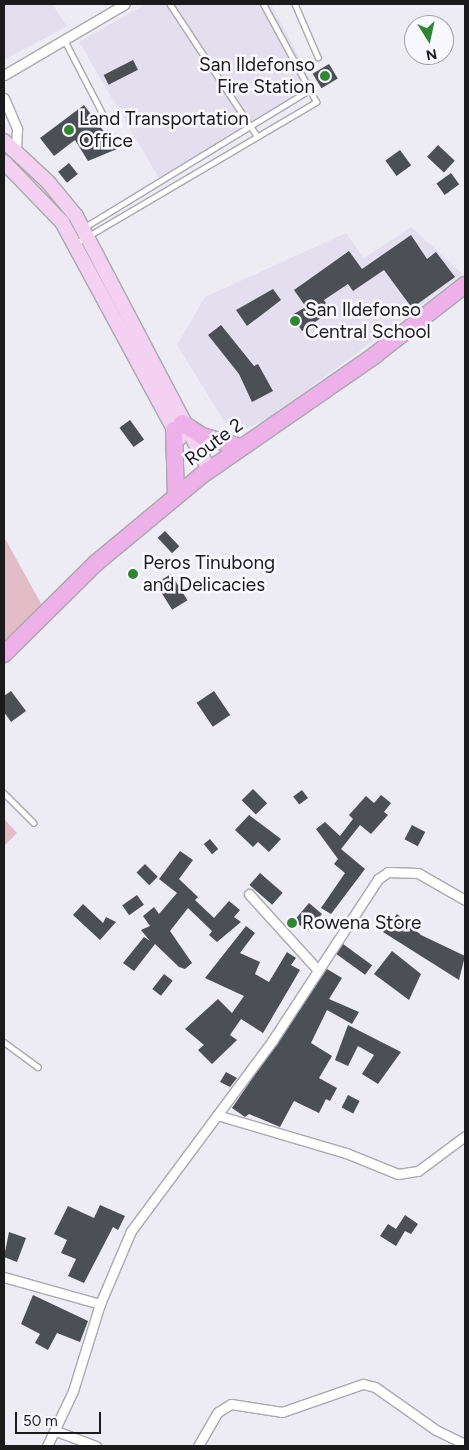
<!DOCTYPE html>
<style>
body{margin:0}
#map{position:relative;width:469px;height:1450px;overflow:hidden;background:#edebf3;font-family:Figtree,sans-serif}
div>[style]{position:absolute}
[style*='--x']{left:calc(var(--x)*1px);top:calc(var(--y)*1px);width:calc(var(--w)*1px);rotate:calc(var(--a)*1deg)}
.built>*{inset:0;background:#e3dfef}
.green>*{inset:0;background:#e4bcc7}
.building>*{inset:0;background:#4c4f55;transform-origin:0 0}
.roads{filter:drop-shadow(1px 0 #aaa8b0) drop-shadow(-1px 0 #aaa8b0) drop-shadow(0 1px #aaa8b0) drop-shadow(0 -1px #aaa8b0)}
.lane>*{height:4.5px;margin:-2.25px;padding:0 2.25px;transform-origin:2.25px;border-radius:2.25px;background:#fff}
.street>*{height:9px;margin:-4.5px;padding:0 4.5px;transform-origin:4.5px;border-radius:4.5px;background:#fff}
.primary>*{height:14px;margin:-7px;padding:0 7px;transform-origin:7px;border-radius:7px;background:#f4d0f1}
.highway>*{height:16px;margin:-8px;padding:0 8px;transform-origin:8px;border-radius:8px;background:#edb0e8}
.dots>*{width:14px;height:14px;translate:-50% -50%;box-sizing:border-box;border:2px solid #faf8ff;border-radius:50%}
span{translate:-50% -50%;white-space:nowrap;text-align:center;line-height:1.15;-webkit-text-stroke:5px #faf8ff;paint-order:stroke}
.poi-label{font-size:19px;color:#1b1a1d}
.right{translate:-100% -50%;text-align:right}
.left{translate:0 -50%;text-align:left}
.street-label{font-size:19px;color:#1b1a1d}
.frame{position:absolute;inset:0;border:5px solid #1b1a1d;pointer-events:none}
.north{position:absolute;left:404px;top:15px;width:50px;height:50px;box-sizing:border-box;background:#faf8ff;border:1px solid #a19fa5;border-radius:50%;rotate:170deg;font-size:14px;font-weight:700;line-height:20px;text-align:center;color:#1b1a1d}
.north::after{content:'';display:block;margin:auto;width:18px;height:22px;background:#308633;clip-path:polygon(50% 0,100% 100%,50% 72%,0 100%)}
.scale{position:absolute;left:15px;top:1412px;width:86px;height:22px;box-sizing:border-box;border:2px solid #1b1a1d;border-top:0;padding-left:6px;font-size:15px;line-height:18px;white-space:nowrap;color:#1b1a1d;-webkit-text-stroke:4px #faf8ff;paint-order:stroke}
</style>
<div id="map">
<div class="built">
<div style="clip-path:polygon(4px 4px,52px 4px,67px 26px,4px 60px)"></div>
<div style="clip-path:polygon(146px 4px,271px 4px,313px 84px,159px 178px,79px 42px)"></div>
<div style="clip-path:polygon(411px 227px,463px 274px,268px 419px,237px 432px,224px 421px,177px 345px,205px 297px,346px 233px,364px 258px)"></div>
</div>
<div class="green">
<div style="clip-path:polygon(4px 537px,43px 607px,4px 649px)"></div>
<div style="clip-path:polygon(4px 819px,17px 833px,4px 846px)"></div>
</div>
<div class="building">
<div style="left:133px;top:60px;width:11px;height:33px;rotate:63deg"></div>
<div style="left:329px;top:64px;width:17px;height:19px;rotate:59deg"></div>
<div style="clip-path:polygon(84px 105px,117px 149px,88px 161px,75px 140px,54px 156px,40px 138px)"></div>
<div style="left:438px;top:145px;width:23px;height:16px;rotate:43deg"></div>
<div style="left:400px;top:150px;width:19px;height:18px;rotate:54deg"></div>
<div style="left:69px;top:163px;width:14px;height:14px;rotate:51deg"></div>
<div style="left:451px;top:173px;width:14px;height:18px;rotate:54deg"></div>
<div style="clip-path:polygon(411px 235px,427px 259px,436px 252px,455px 277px,412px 308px,384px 270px,353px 291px,348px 284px,324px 300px,331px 311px,302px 331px,292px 315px,306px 307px,294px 290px,349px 251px,362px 269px)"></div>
<div style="clip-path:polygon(273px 289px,281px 300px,247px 326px,236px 310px)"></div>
<div style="clip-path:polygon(221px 325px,254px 366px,258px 364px,273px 391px,252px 402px,239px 374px,208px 335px)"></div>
<div style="left:130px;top:420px;width:24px;height:13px;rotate:54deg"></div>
<div style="left:165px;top:531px;width:21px;height:10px;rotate:47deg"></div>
<div style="left:171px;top:574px;width:31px;height:18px;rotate:58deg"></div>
<div style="clip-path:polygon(11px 691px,26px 711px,11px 722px,4px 712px,4px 696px)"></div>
<div style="left:214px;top:691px;width:29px;height:21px;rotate:56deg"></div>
<div style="left:253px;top:789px;width:20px;height:16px;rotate:45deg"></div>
<div style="left:302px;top:790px;width:10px;height:11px;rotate:53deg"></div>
<div style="clip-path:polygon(381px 795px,391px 803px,384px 812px,388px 815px,371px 834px,360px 825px,341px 849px,365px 869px,331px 914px,321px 908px,345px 873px,334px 864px,338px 859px,316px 829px,325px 822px,340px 836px,353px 819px,349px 815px,366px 796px,374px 803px)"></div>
<div style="clip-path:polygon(249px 815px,281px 839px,269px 852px,258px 842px,253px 847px,235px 830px)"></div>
<div style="left:412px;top:825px;width:15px;height:16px;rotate:28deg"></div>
<div style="left:210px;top:839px;width:13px;height:8px;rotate:51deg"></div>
<div style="clip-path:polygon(180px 851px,193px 860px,179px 879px,198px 897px,195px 900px,214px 918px,229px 901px,240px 910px,234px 917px,241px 922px,217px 942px,209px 935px,212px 931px,188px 908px,170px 931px,192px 963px,185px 969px,179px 967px,155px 944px,134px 971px,123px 963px,144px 937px,150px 941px,141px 930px,150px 926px,143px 916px,154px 907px,159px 914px,177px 893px,159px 879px)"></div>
<div style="left:145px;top:864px;width:18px;height:12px;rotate:45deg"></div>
<div style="left:260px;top:873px;width:30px;height:16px;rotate:41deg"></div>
<div style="left:137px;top:895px;width:12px;height:18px;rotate:55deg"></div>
<div style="left:309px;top:903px;width:17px;height:23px;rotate:40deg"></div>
<div style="clip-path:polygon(83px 904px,103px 923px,106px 917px,116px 922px,100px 940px,73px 915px)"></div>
<div style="clip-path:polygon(397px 914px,421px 935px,465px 956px,459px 980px,383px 932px)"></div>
<div style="clip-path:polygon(246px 926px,255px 933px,240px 953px,260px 962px,255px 974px,269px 982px,287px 952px,296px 958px,291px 965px,300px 970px,263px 1033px,241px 1019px,230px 1035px,237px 1040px,212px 1064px,198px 1050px,204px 1045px,185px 1029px,218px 999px,232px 1013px,244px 996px,205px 978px)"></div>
<div style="left:343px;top:944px;width:36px;height:12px;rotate:36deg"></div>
<div style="clip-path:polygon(392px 951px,421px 974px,409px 1000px,374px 974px)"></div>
<div style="clip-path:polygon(327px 969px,342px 978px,329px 999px,359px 1012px,352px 1024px,327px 1010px,311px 1043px,332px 1056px,319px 1078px,337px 1088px,330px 1101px,326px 1099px,319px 1113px,294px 1101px,280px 1127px,249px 1114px,245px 1117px,232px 1108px)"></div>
<div style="left:164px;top:974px;width:11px;height:19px;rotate:38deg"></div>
<div style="clip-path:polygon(348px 1025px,401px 1052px,378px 1084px,362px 1074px,374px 1055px,358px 1046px,348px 1066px,335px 1060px)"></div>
<div style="clip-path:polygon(226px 1072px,237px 1078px,230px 1087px,220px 1082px)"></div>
<div style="left:348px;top:1095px;width:13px;height:14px;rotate:27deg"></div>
<div style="clip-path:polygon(100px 1205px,125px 1216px,118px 1230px,113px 1227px,84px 1283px,68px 1276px,76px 1259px,61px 1253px,67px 1240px,54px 1234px,68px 1206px,94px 1218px)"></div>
<div style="clip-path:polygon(405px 1215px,418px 1224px,411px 1234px,405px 1231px,396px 1246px,380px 1236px,388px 1224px,396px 1229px)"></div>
<div style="clip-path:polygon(9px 1232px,26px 1238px,17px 1262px,4px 1257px)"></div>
<div style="clip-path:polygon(33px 1295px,88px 1321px,80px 1342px,57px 1333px,48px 1350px,35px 1343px,40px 1334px,21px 1324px)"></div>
</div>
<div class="roads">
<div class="lane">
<div style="--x:170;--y:4;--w:158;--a:56.6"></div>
<div style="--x:295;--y:4;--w:58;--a:66.5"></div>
<div style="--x:64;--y:39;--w:91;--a:62.6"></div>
<div style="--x:85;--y:227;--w:261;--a:-31.4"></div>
<div style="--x:75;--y:244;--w:280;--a:-30.5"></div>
<div style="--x:316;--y:102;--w:111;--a:-118.4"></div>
<div style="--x:4;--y:793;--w:42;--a:45"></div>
<div style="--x:4;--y:1042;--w:42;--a:36.3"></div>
</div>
<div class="street">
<div style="--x:4;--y:75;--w:140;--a:-30.4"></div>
<div style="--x:4;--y:98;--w:34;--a:67"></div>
<div style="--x:17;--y:129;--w:22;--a:93"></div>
<div style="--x:249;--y:894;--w:103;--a:47.8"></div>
<div style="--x:217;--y:1115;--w:134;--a:16.4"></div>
<div style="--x:346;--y:1153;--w:56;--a:22"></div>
<div style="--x:398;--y:1174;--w:20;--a:-9"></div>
<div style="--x:418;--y:1171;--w:59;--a:-36.7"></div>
<div style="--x:4;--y:1277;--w:100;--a:15.7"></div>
<div style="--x:56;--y:1431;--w:43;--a:20.6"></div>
<div style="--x:47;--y:1446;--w:61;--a:-64.7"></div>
<div style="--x:73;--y:1391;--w:91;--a:-72.8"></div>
<div style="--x:100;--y:1304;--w:79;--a:-67"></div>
<div style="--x:131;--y:1231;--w:237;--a:-53.4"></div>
<div style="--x:272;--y:1041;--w:194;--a:-56.8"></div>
<div style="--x:378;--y:879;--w:12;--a:-35"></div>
<div style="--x:388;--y:872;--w:30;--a:2"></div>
<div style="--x:418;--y:873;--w:54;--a:29.9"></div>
<div style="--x:198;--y:1446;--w:39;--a:-60"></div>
<div style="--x:218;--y:1412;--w:15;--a:-32"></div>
<div style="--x:231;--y:1404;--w:52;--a:8.9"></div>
<div style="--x:282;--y:1412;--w:86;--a:-19.1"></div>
<div style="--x:363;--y:1384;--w:12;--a:14"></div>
<div style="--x:375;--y:1387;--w:75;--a:35.2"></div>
<div style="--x:436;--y:1430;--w:32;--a:26"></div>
</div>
<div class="primary">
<div style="--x:4;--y:141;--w:60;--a:43"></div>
<div style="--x:48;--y:182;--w:44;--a:50.5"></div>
<div style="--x:76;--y:216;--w:286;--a:62.3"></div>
<div style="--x:4;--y:162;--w:83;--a:46"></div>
<div style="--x:62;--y:222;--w:246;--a:61.6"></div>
</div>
<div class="highway">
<div style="--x:182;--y:423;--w:24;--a:33"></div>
<div style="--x:202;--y:436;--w:40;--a:16"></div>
<div style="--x:174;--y:430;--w:66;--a:88.3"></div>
<div style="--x:4;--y:654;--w:129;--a:-44.7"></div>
<div style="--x:96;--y:563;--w:138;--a:-39.7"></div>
<div style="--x:202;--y:475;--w:211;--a:-34.7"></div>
<div style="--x:375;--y:355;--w:114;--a:-37.9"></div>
</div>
</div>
<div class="dots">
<div style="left:325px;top:76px;background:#308633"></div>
<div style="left:69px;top:130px;background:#308633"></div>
<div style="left:295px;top:321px;background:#308633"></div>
<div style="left:133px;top:574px;background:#308633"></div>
<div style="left:292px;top:923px;background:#308633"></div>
</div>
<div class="poi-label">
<span class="right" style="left:315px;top:76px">San Ildefonso<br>Fire Station</span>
<span class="left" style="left:79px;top:130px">Land Transportation<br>Office</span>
<span class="left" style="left:305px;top:321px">San Ildefonso<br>Central School</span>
<span class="left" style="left:143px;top:574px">Peros Tinubong<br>and Delicacies</span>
<span class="left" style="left:302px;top:923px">Rowena Store</span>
</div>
<div class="street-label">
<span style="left:214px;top:442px;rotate:-36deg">Route 2</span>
</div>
<div class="frame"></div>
<div class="north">N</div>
<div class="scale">50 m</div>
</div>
